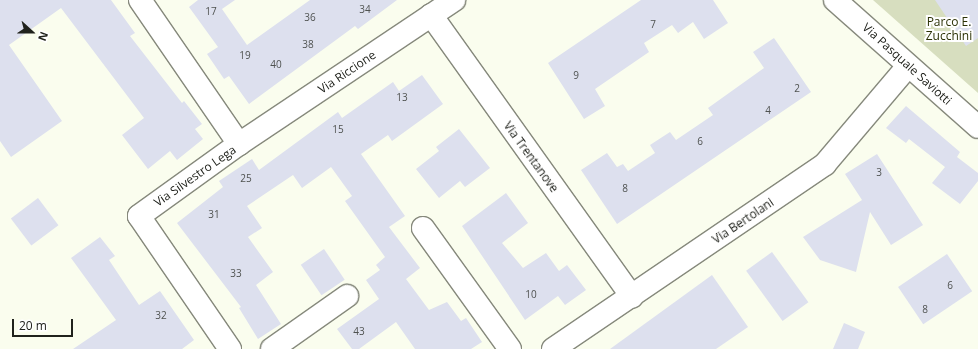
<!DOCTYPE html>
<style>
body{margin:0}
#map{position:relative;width:978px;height:349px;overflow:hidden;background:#fafdee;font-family:"Open Sans",sans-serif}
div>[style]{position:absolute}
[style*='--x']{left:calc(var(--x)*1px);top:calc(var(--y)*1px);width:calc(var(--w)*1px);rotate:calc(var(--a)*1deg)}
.green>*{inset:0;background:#d7debf}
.building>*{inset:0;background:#dde0ee;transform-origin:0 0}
.roads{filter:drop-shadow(1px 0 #86897c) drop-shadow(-1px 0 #86897c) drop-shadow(0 1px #86897c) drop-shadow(0 -1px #86897c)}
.minor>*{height:22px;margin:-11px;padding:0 11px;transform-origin:11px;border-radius:11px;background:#fff}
span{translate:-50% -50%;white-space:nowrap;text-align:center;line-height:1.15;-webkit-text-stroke:4px #fff;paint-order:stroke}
.number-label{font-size:10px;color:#4f5250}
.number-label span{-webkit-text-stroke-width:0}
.park-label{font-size:12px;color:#2c3206}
.street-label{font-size:12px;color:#20221c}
.north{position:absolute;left:12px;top:12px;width:40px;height:40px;-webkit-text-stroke:3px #fff;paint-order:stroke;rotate:111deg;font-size:11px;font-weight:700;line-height:16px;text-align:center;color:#20221c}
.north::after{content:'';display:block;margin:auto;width:14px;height:18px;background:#20221c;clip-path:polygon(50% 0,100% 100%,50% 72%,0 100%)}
.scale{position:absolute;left:12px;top:319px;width:61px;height:18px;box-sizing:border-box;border:2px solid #20221c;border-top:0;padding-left:5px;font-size:12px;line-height:14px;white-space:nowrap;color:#20221c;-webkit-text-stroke:3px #fff;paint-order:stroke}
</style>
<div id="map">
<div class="green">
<div style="clip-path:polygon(873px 0,978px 0,978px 93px)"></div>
</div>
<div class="building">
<div style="clip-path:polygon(0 0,111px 0,135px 33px,130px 36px,182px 103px,184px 101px,202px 124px,195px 129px,203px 139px,177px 160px,170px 151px,148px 169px,122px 135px,144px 118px,61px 8px,9px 45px,62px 121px,11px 157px,0 141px)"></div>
<div style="clip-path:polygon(198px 0,235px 0,222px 9px,247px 45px,310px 0,397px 0,358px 29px,355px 26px,249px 104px,229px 76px,224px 79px,207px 54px,218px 47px,189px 7px)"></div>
<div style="clip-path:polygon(641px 0,713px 0,728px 23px,704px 39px,693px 22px,678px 33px,672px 25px,644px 43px,649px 52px,595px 89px,605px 106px,584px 119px,548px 63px)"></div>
<div style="clip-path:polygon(935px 0,978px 0,978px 38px,966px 46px)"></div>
<div style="clip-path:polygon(774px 38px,811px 92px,617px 224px,581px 170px,607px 153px,617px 167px,623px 164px,628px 171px,655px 153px,650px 145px,670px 132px,676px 140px,713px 115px,708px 108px,764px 68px,753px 52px)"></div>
<div style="clip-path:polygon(422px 75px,443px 104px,392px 141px,388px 135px,361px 154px,405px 216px,389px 227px,420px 268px,406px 279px,429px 310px,447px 302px,461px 321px,466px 318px,482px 342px,471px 349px,415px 349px,396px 322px,359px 349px,352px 349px,337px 329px,379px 299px,366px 280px,380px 270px,376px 265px,385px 257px,345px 201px,352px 196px,331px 167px,302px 188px,293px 175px,247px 206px,262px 228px,248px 237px,273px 272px,256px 285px,281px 324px,258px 339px,239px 308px,241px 307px,177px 223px,223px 187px,219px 181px,252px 159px,259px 170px,338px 112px,342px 118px,393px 82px,399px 91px)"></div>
<div style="clip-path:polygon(906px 106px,960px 152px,957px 157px,978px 173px,978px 181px,960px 204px,932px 183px,945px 167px,909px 139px,906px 143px,886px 128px)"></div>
<div style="clip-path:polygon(459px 129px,490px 168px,465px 187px,460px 181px,439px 198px,416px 169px,439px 151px,436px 147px)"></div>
<div style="clip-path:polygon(877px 154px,923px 225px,891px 245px,870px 212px,856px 272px,820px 260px,803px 237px,862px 200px,845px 174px)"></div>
<div style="clip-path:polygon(506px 193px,528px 223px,502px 243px,523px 268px,546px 253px,559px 271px,567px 265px,586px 290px,565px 305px,558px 296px,525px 320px,462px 226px)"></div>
<div style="left:38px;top:198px;width:34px;height:34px;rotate:53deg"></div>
<div style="clip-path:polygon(100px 237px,115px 256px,109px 260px,139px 305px,160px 291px,194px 340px,182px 349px,73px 349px,116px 320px,71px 258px)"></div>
<div style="left:324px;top:249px;width:37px;height:28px;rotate:56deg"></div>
<div style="left:772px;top:252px;width:62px;height:32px;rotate:54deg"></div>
<div style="left:947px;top:254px;width:45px;height:59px;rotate:56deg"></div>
<div style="clip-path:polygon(712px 275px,748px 327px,716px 349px,610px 349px)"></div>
<div style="clip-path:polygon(844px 323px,865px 332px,858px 349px,833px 349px)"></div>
</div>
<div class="roads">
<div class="minor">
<div style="--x:140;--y:0;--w:175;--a:55.5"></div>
<div style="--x:835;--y:0;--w:191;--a:41.6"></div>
<div style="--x:431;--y:15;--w:346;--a:54.5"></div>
<div style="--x:423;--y:228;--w:149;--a:54.3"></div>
<div style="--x:230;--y:349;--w:161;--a:-124.4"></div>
<div style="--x:139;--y:216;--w:123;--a:-35.8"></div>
<div style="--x:239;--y:144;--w:259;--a:-33.8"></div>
<div style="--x:272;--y:349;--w:92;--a:-35.2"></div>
<div style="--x:553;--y:349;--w:329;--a:-34.2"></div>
<div style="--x:825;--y:164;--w:128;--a:-49.7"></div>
</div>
</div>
<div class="number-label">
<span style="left:365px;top:10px">34</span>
<span style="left:211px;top:12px">17</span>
<span style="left:310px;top:18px">36</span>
<span style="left:653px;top:25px">7</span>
<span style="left:308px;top:45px">38</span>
<span style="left:245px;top:56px">19</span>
<span style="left:276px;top:65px">40</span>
<span style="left:576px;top:76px">9</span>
<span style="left:797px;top:89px">2</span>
<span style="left:402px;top:98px">13</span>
<span style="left:768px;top:111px">4</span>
<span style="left:338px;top:130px">15</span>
<span style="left:700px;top:142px">6</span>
<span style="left:879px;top:173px">3</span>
<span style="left:246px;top:179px">25</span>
<span style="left:625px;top:189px">8</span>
<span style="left:214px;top:215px">31</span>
<span style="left:236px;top:274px">33</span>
<span style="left:950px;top:286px">6</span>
<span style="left:531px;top:295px">10</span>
<span style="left:925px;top:310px">8</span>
<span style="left:161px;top:316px">32</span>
<span style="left:359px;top:332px">43</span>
</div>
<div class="park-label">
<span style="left:949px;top:29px">Parco E.<br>Zucchini</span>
</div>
<div class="street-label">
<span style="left:907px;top:64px;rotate:42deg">Via Pasquale Saviotti</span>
<span style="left:347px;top:72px;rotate:-34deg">Via Riccione</span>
<span style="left:531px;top:157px;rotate:54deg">Via Trentanove</span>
<span style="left:195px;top:176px;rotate:-35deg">Via Silvestro Lega</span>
<span style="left:743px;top:221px;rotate:-34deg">Via Bertolani</span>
</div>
<div class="north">N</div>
<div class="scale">20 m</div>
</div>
